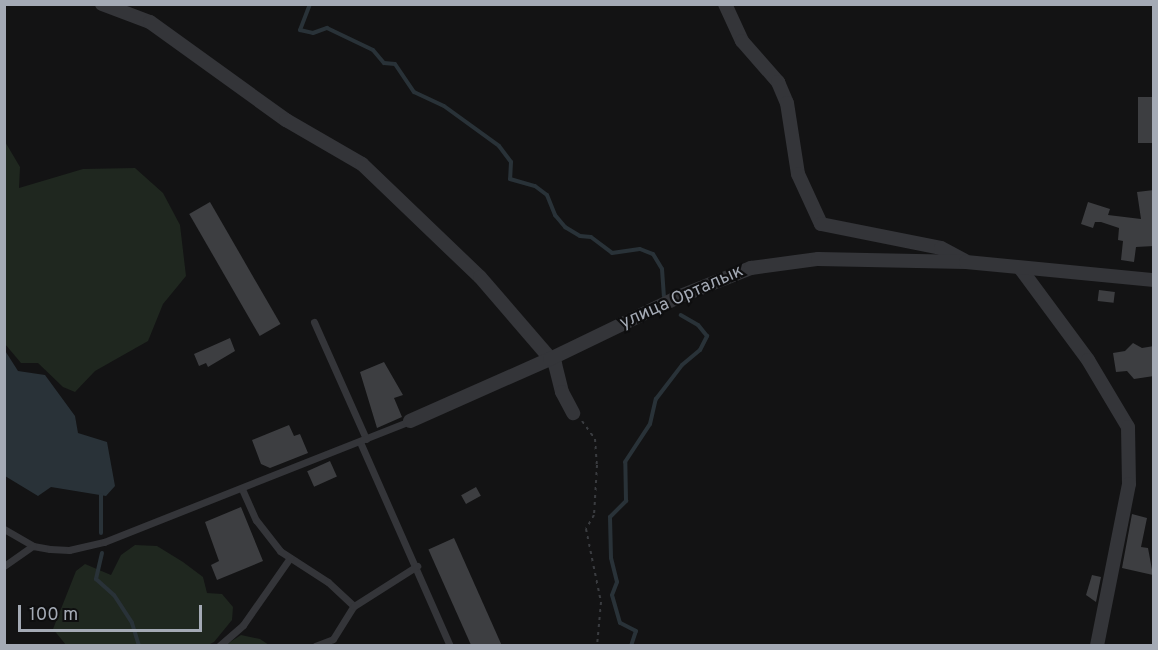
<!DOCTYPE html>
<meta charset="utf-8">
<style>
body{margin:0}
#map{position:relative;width:1158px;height:650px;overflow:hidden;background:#131314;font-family:Overpass,sans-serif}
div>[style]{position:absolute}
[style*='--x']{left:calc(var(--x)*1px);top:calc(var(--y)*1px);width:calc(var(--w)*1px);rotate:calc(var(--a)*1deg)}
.green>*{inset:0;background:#1f271f}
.water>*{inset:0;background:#293238}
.stream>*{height:4px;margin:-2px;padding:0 2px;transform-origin:2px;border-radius:2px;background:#293238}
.building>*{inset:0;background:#3d3e41;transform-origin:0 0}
.path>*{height:2px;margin-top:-1px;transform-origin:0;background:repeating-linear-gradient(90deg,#3a3c40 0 3px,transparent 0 7.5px)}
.service>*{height:7px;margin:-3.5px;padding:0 3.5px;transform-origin:3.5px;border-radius:3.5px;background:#343539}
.minor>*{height:14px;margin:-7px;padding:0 7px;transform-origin:7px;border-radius:7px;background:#343539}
span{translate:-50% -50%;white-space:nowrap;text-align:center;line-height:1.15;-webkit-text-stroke:4.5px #0e0e0f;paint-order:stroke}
.street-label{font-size:18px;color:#a4aab5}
.frame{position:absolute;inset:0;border:6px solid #a4aab5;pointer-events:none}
.scale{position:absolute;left:18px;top:605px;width:184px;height:27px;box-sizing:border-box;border:3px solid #a4aab5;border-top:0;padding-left:8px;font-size:18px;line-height:21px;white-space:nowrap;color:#a4aab5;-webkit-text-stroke:4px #0e0e0f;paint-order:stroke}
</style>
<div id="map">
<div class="green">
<div style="clip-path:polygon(4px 140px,20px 167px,19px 188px,83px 169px,135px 168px,163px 193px,180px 225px,186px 276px,163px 304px,148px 341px,95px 371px,75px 392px,63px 387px,38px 363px,21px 363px,5px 344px)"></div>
<div style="clip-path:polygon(135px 545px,157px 546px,183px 562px,203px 577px,207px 593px,222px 594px,233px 607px,232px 620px,214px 642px,206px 646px,66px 645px,53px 629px,76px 571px,85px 564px,111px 575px,121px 555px)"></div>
<div style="clip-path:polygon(241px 635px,260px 639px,269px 645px,224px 646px)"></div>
</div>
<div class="water">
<div style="clip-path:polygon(4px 349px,18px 371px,45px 375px,75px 416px,78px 433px,107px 442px,115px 486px,106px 496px,51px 487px,38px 496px,5px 476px)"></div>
</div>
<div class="stream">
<div style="--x:310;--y:4;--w:28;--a:111"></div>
<div style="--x:300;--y:30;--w:13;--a:13"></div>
<div style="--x:313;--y:33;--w:15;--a:-20"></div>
<div style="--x:327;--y:28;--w:51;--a:25.6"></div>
<div style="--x:373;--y:50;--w:17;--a:50"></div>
<div style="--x:384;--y:63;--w:11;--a:5"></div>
<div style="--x:395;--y:64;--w:34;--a:56"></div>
<div style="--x:414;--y:92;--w:33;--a:25"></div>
<div style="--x:444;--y:106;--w:68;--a:36"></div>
<div style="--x:499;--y:146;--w:20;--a:53"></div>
<div style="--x:511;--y:162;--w:17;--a:93"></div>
<div style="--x:510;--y:179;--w:26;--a:16"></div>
<div style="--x:535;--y:186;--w:15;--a:37"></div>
<div style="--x:547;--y:195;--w:22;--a:68"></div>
<div style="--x:555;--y:215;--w:16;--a:50"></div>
<div style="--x:565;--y:227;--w:17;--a:31"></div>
<div style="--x:580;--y:236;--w:11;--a:5"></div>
<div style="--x:591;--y:237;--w:26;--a:37"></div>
<div style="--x:612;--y:253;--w:28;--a:-8"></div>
<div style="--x:640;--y:249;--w:14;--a:21"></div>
<div style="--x:653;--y:254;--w:17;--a:59"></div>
<div style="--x:662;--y:269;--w:27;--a:86"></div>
<div style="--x:101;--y:533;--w:38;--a:-90"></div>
<div style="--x:102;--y:553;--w:27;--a:103"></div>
<div style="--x:96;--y:579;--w:24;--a:42"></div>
<div style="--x:114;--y:595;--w:33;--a:57"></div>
<div style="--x:132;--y:623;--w:24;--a:73"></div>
<div style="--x:631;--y:646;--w:16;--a:-72"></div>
<div style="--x:636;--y:631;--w:18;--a:-153"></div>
<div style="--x:620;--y:623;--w:29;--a:-106"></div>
<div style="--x:612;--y:595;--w:14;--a:-69"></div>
<div style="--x:617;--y:582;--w:25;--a:-104"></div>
<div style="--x:611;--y:558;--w:41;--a:-91.4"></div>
<div style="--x:610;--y:517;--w:23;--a:-45"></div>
<div style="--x:626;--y:501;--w:39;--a:-91"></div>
<div style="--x:625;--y:462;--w:45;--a:-56.7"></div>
<div style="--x:650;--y:424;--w:26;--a:-77"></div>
<div style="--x:656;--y:399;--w:43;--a:-52.6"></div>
<div style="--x:682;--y:365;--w:23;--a:-40"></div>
<div style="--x:700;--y:350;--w:16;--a:-63"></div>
<div style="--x:707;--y:336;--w:14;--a:-129"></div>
<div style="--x:698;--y:325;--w:20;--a:-150"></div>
</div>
<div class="building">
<div style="left:1154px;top:97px;width:46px;height:16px;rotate:90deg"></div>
<div style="clip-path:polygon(1154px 190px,1154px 246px,1136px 247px,1134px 262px,1121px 260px,1123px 241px,1118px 240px,1119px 228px,1101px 222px,1095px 222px,1093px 228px,1081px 224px,1088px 202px,1110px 209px,1108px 215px,1141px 219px,1137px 192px)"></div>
<div style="left:210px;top:202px;width:141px;height:24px;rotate:60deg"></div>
<div style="left:1099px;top:290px;width:16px;height:11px;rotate:7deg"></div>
<div style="clip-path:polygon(230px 338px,235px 351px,208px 367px,206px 363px,199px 366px,194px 354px)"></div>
<div style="clip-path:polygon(1133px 343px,1142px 348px,1154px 346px,1154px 376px,1134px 379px,1127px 371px,1116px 372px,1113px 353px,1125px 351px)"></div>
<div style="clip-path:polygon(384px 362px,403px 395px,394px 398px,402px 417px,377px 428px,360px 372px)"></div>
<div style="clip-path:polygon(289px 425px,294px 436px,300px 434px,308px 453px,270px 468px,261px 464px,252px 440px)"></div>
<div style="left:330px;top:461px;width:17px;height:25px;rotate:66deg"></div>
<div style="left:476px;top:487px;width:10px;height:17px;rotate:61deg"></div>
<div style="clip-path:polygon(241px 507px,263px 561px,217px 580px,211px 565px,219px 561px,205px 522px)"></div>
<div style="clip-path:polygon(1132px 514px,1147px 518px,1141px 547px,1148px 548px,1153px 575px,1122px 568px)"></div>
<div style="left:454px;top:538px;width:117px;height:28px;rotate:66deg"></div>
<div style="clip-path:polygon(1092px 575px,1101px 577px,1096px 602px,1086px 595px)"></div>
</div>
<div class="path">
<div style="--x:582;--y:421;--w:22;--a:54"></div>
<div style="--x:595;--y:439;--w:26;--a:86"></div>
<div style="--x:597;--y:465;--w:50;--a:93.4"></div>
<div style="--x:594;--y:515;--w:16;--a:120"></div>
<div style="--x:586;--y:529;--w:75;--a:78.4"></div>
<div style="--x:601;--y:602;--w:44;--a:95.2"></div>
</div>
<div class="service">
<div style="--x:314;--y:322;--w:128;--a:66"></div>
<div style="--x:360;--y:442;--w:223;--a:66.2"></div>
<div style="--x:242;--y:489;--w:34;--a:66"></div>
<div style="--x:256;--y:520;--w:39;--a:52"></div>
<div style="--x:280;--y:551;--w:57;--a:32.9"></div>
<div style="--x:328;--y:582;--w:35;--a:43"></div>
<div style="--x:4;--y:529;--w:34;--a:30"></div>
<div style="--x:33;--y:546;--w:17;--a:10"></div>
<div style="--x:50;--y:549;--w:19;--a:3"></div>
<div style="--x:69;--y:550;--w:36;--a:-13"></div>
<div style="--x:104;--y:542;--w:329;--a:-21.6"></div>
<div style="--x:4;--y:566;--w:35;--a:-35"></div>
<div style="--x:219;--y:646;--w:32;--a:-41"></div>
<div style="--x:243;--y:625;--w:82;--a:-55"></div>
<div style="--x:315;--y:646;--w:19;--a:-21"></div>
<div style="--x:333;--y:639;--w:39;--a:-58"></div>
<div style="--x:354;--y:606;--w:75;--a:-32.4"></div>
</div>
<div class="minor">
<div style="--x:102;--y:4;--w:51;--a:20.6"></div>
<div style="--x:150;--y:22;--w:168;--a:35.8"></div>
<div style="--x:286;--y:120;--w:88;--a:30.1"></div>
<div style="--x:362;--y:164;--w:163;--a:43.8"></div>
<div style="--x:480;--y:277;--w:115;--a:49.2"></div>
<div style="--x:555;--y:364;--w:29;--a:76"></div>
<div style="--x:562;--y:392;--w:24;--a:62"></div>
<div style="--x:725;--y:4;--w:41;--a:65.3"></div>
<div style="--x:742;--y:41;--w:55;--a:48.7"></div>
<div style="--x:778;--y:82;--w:23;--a:67"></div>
<div style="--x:787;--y:103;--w:72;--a:81.2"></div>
<div style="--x:798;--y:174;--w:55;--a:65.3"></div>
<div style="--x:821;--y:224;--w:122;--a:11.3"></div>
<div style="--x:941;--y:248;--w:27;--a:28"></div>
<div style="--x:1020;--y:268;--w:114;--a:53.5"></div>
<div style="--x:1088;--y:360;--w:78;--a:59.2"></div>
<div style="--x:1128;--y:427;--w:57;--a:89"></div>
<div style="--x:1129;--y:484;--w:165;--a:101.2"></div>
<div style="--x:410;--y:421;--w:153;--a:-23.9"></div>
<div style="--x:550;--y:359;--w:142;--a:-25.8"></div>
<div style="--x:678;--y:297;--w:79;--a:-21.7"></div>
<div style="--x:751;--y:268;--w:68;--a:-7.7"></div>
<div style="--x:818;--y:259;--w:148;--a:1.2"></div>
<div style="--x:966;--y:262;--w:189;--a:5.5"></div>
</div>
<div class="street-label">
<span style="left:682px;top:298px;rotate:-24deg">улица Орталык</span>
</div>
<div class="frame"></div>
<div class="scale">100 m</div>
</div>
